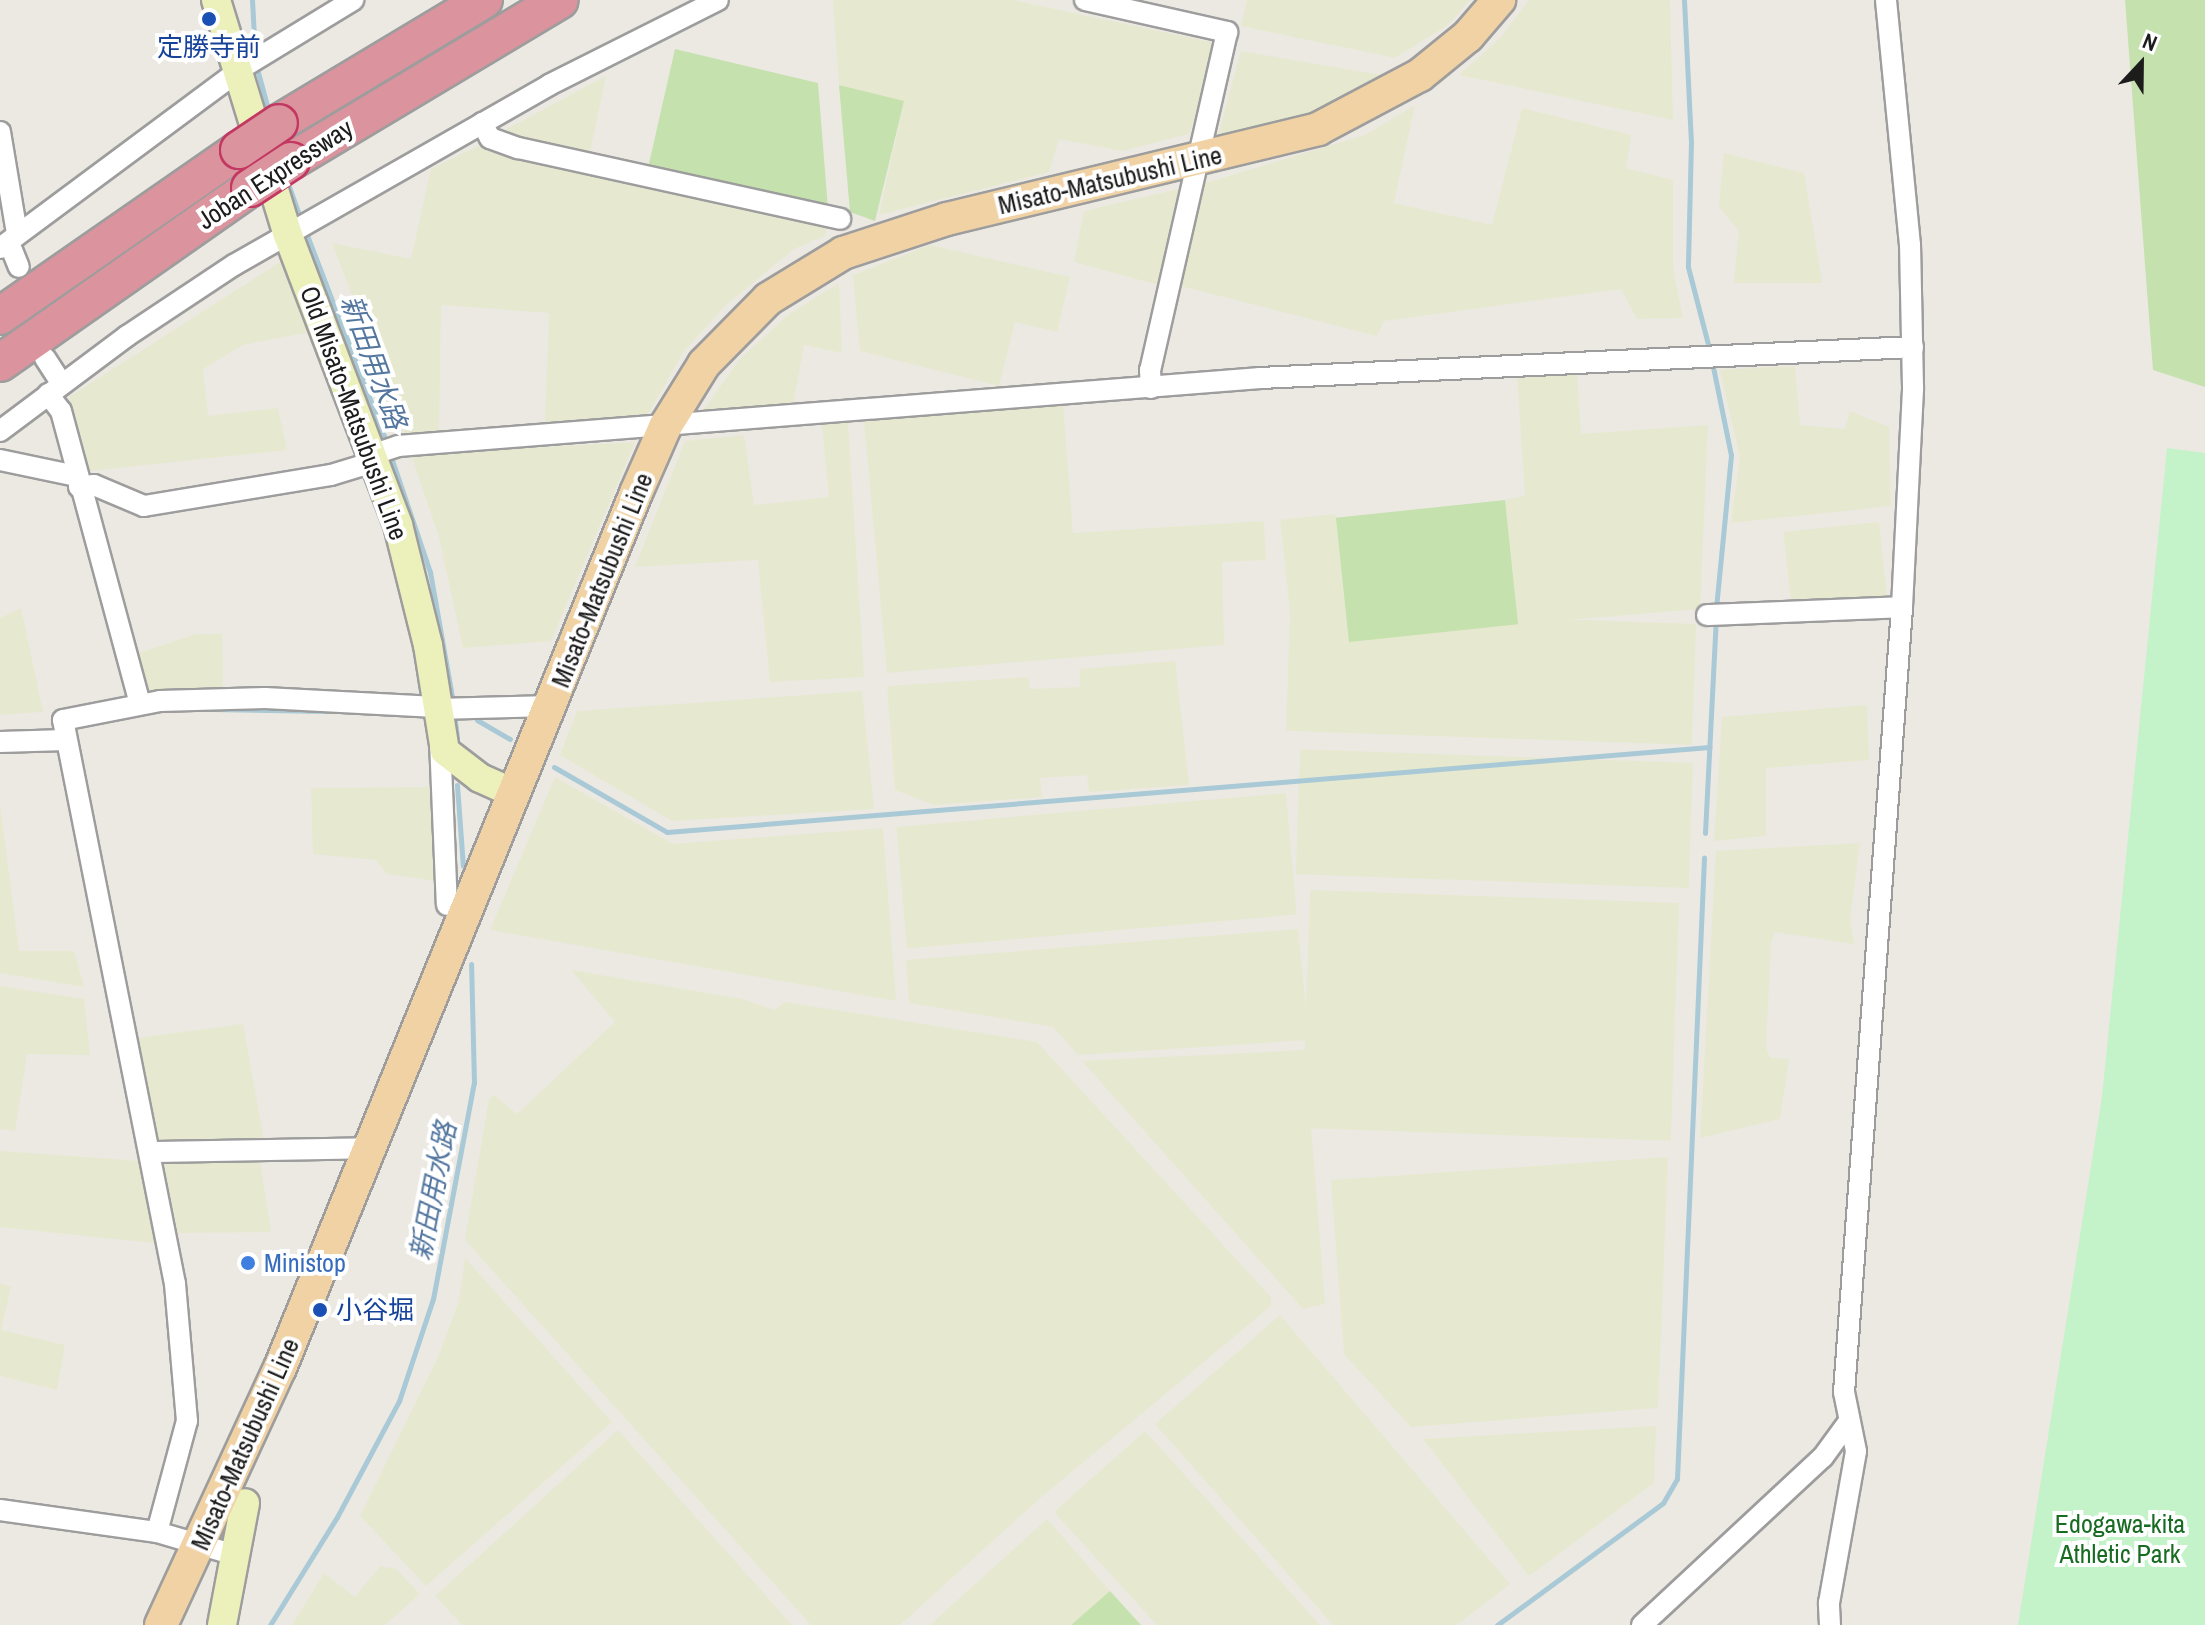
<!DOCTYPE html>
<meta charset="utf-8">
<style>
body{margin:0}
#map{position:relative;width:2205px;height:1625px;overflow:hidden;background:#ece9e3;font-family:"Archivo Narrow","Noto Sans JP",sans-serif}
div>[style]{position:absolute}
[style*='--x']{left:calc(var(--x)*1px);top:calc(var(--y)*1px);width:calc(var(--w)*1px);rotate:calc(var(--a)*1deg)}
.farmland>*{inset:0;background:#e6e9d0;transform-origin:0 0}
.grass>*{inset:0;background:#c5e1ae;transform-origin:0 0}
.park>*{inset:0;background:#c4f2c9}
.stream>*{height:5px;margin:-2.5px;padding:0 2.5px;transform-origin:2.5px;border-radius:2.5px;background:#a8c9d5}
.roads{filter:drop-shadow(2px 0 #9d9d9d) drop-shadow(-2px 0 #9d9d9d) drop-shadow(0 2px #9d9d9d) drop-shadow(0 -2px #9d9d9d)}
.street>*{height:20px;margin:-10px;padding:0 10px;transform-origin:10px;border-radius:10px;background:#fff}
.secondary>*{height:28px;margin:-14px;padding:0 14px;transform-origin:14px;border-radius:14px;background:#ecf1bc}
.primary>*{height:32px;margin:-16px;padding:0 16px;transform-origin:16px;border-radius:16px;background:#f0d2a4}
.highway>*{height:36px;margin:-18px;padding:0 18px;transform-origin:18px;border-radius:18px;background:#db939e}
.bridges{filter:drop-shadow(2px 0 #c23862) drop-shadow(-2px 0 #c23862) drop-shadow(0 2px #c23862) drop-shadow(0 -2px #c23862)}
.highway-bridge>*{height:36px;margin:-18px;padding:0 18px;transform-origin:18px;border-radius:18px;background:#db939e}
.dots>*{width:22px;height:22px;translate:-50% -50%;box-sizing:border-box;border:4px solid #fff;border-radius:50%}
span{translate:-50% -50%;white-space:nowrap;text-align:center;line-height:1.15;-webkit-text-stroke:8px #fff;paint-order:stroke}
.transit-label{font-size:26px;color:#164399}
.left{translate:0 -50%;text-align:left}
.street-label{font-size:26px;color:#1c1c1c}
.shop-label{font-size:26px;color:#366cbe}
.park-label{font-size:26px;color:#186c22}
.water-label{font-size:28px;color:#5477a0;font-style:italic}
.north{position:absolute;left:2101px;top:24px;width:80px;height:80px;-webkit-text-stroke:6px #fff;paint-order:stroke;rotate:22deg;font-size:22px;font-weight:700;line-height:32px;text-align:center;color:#1c1c1c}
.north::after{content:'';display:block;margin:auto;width:28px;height:36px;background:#1c1c1c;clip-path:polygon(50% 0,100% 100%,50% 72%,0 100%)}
</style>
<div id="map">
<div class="farmland">
<div style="clip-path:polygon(833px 0,1013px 0,1220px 44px,1189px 134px,1122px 151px,1059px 139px,1049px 172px,879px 215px,904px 102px,839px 85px)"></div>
<div style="clip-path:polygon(1247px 0,1470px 0,1448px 25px,1395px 58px,1241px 26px)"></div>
<div style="clip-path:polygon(1529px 0,1670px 0,1673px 120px,1459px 75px,1500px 38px)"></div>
<div style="clip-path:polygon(1241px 51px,1387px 76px,1314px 113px,1217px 140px)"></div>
<div style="clip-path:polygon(606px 76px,589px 157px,509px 137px,507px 129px)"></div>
<div style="clip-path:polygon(1415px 105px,1394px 203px,1492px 225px,1522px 108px,1631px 135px,1626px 168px,1673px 180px,1673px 268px,1683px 318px,1637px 319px,1621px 289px,1384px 321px,1377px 336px,1177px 285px,1199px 185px,1365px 135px)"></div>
<div style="clip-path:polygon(478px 146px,827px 227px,825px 236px,794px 249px,726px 305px,684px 351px,646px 418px,545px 425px,549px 313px,441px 305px,439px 434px,406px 436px,332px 243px,411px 259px,431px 169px)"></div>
<div style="clip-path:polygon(1724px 153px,1804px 173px,1822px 283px,1734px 283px,1739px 231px,1719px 207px)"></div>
<div style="clip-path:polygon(1183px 188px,1162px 281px,1155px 284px,1074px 262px,1084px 211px)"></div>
<div style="clip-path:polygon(930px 245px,1070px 277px,1057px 332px,1015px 322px,999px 386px,860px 351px,853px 275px)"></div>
<div style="clip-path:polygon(285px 259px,310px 332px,243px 345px,203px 369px,208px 416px,278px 408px,287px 450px,89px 471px,69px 397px)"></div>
<div style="clip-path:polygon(839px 283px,842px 353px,804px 345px,793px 406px,699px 416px,740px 359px,788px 315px)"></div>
<div style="clip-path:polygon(1795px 366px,1800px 425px,1845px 429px,1850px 411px,1889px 427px,1891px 506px,1731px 523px,1740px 457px,1720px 370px)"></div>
<div style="clip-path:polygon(1577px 371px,1581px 434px,1708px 425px,1700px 609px,1518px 624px,1505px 500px,1525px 496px,1517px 375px)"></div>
<div style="clip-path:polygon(1063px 405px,1073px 533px,1264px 521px,1266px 560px,1222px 562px,1224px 645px,887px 673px,864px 420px)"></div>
<div style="clip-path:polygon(848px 422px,864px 677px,770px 682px,758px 560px,635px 567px,685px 441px,744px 435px,754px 505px,829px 497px,822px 424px)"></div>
<div style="clip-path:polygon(635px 442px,551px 641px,463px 648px,439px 537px,411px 455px)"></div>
<div style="left:1336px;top:514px;width:124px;height:56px;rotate:84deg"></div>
<div style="left:1879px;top:522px;width:75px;height:96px;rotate:84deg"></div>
<div style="clip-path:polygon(21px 608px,43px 712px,0 715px,0 618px)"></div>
<div style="left:1696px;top:624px;width:121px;height:406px;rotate:92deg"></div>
<div style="clip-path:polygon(196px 634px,222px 634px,223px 691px,143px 696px,133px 655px)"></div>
<div style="clip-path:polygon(1175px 661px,1189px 785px,1089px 792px,1087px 775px,1040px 778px,1042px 797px,934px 805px,895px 790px,887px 686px,1028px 677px,1030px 689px,1080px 687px,1080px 669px)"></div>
<div style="clip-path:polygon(862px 691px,874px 809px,672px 821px,560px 755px,577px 711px)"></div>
<div style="clip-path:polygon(1867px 705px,1869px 760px,1766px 768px,1766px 836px,1714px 841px,1722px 717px)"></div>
<div style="left:1693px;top:763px;width:125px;height:393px;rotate:92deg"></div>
<div style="clip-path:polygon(555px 777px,673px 844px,883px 828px,896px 1001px,490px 930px)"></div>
<div style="clip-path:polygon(431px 787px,435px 881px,387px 874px,376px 860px,313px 854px,311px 788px)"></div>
<div style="left:1286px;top:793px;width:122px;height:391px;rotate:85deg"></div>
<div style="clip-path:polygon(0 805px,19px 951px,74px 951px,84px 987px,0 973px)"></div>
<div style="clip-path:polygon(1860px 843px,1850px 919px,1854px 944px,1775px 932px,1771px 942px,1766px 1046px,1770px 1058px,1789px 1059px,1780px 1119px,1700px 1138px,1716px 851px)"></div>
<div style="left:1679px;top:903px;width:238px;height:369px;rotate:92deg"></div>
<div style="clip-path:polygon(1298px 929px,1309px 1040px,1078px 1055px,1053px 1027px,909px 1003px,906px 960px)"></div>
<div style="clip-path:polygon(571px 970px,743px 999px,774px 1010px,785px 1002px,1037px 1042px,1271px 1297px,1271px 1306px,1038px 1500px,900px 1625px,811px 1625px,465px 1240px,489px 1099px,494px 1095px,517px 1114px,615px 1022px)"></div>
<div style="clip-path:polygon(0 986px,84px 999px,90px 1055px,27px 1054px,15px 1131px,0 1129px)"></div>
<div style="clip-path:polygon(243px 1024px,264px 1141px,159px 1143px,138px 1038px)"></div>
<div style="clip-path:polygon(1305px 1050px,1325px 1304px,1303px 1309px,1082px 1061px)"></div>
<div style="clip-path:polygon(0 1151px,142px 1161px,162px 1244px,0 1227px)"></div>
<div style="clip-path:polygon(1668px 1157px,1658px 1408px,1411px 1427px,1344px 1354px,1331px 1180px)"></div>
<div style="clip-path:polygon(260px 1160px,271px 1232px,178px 1233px,163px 1162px)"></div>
<div style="clip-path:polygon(465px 1258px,612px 1422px,426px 1586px,360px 1516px,438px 1357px,459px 1301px)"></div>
<div style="clip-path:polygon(0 1283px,11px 1287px,1px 1330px,65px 1345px,57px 1390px,0 1376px)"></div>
<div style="clip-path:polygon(1280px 1315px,1510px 1584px,1457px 1625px,1333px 1625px,1155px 1424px)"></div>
<div style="clip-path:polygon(1656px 1426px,1654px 1483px,1529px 1576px,1423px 1439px)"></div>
<div style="clip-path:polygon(618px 1430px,792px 1625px,462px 1625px,435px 1596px)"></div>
<div style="clip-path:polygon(1145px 1431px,1320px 1625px,1157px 1625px,1054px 1512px)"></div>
<div style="clip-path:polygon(1047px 1519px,1110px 1591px,1071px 1625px,930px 1625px)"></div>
<div style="clip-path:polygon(380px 1566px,396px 1569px,420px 1594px,385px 1625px,292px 1625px,324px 1573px,355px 1597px)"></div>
</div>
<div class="grass">
<div style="clip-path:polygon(2125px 0,2205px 0,2205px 387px,2153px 370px)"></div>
<div style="clip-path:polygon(675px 49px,818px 83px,828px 209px,648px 168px)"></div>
<div style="clip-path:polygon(839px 85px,904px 101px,875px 221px,850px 212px)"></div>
<div style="left:1505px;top:500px;width:125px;height:170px;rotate:84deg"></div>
<div style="clip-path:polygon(1110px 1591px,1141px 1625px,1071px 1625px)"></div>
</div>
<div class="park">
<div style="clip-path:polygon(2167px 448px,2205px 453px,2205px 1625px,2018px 1625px,2102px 1097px)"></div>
</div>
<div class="stream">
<div style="--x:252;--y:0;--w:55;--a:86.9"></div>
<div style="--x:1684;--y:0;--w:141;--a:87.2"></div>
<div style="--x:1691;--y:141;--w:126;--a:91.4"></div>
<div style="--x:1688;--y:267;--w:88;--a:75.5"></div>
<div style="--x:256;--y:65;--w:50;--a:74.8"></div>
<div style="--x:287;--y:181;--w:41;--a:70.3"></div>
<div style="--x:305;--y:230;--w:229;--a:69"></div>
<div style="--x:1712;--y:362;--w:95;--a:78.5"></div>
<div style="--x:1731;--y:455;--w:155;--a:95.6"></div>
<div style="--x:390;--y:454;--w:125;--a:71.3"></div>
<div style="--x:430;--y:572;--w:133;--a:80"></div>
<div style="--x:213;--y:709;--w:114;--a:1"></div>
<div style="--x:454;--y:713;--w:25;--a:83"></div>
<div style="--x:477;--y:720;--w:38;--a:30"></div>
<div style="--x:554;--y:767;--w:130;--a:29.9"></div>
<div style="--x:667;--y:832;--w:1046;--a:-4.66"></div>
<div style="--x:457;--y:785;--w:81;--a:85.8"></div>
<div style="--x:1705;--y:833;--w:214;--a:-87.1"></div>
<div style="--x:270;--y:1625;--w:127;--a:-58.2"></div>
<div style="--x:337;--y:1517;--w:132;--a:-61.9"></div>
<div style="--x:399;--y:1401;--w:108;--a:-71.6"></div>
<div style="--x:433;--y:1299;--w:220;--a:-79.3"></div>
<div style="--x:474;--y:1083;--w:119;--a:-91.4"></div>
<div style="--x:1497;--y:1625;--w:206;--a:-36.3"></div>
<div style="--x:1663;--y:1503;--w:28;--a:-60"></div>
<div style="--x:1677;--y:1479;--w:622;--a:-87.51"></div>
</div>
<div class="roads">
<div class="street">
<div style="--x:1085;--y:0;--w:146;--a:12.7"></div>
<div style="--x:1227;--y:32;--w:347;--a:102.8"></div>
<div style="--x:1150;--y:370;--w:18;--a:87"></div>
<div style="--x:482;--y:123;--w:17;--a:62"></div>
<div style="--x:490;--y:138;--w:30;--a:20"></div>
<div style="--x:518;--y:148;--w:330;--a:12.4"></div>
<div style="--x:0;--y:132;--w:103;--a:80.5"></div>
<div style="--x:0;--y:248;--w:305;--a:-36.6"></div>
<div style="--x:245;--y:66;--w:127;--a:-31.4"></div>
<div style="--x:12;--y:250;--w:18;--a:68"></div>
<div style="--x:45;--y:358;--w:31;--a:57"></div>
<div style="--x:48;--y:394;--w:21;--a:53"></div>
<div style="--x:61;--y:411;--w:302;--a:74.9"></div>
<div style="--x:0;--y:431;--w:159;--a:-36.8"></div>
<div style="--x:127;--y:336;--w:128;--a:-33.6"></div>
<div style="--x:234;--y:265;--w:363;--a:-29.7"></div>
<div style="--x:549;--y:85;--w:189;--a:-26.7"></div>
<div style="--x:374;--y:454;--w:25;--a:-18"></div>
<div style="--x:398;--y:446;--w:865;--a:-4.51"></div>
<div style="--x:1260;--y:378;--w:654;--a:-2.72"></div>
<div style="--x:0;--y:460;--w:78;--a:11.9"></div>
<div style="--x:79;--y:487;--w:15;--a:-8"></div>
<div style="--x:94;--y:485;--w:54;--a:22.8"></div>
<div style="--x:144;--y:506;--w:190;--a:-9.4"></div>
<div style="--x:331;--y:475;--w:48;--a:-16.9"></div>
<div style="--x:1707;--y:615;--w:195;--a:-2.3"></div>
<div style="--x:436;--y:709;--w:115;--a:-1.5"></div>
<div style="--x:440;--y:741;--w:164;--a:87.6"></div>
<div style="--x:0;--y:742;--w:66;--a:-1.7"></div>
<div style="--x:152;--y:1152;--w:220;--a:-1"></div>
<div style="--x:0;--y:1510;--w:159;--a:8"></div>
<div style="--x:157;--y:1532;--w:81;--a:16.4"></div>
<div style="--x:157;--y:1532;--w:115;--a:-74.9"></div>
<div style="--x:187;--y:1421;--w:138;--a:-95"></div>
<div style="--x:175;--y:1284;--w:575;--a:-101.23"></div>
<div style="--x:63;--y:720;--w:99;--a:-11.1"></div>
<div style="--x:160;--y:701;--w:105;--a:-1.6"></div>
<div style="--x:265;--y:698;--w:171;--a:3"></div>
<div style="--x:1642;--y:1625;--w:247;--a:-42.9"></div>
<div style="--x:1823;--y:1457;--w:41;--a:-54"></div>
<div style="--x:1830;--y:1625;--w:22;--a:-93"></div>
<div style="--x:1829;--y:1603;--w:154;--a:-79.9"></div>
<div style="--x:1856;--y:1451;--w:60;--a:-101.5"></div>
<div style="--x:1844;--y:1392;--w:787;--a:-85.77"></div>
<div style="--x:1902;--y:607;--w:220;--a:-87.1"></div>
<div style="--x:1913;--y:387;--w:142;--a:-91.2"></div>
<div style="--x:1910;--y:245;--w:246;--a:-95.6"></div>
</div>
<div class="secondary">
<div style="--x:216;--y:0;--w:246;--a:73"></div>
<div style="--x:288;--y:235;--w:310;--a:69.2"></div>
<div style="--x:398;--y:525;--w:124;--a:76"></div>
<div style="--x:428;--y:645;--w:107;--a:80.9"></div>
<div style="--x:445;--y:751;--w:44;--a:37.6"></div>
<div style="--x:480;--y:778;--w:39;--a:24"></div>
<div style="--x:222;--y:1625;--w:124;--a:-79.3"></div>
</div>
<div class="primary">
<div style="--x:161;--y:1625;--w:283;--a:-65.2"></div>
<div style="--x:280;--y:1368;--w:945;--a:-67.86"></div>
<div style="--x:636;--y:493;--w:72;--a:-66.3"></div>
<div style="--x:665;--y:427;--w:74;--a:-58.2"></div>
<div style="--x:704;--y:364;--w:91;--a:-45.4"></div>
<div style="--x:768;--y:299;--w:88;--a:-31.5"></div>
<div style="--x:843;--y:253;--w:109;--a:-18.1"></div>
<div style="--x:947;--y:219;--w:382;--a:-13.6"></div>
<div style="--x:1318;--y:129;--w:115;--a:-27.9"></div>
<div style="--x:1420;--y:75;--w:62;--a:-39.1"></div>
<div style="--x:1468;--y:36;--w:48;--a:-49.3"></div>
</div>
<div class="highway">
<div style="--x:279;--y:123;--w:239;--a:-31"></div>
<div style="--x:291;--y:161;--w:313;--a:-30.9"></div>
<div style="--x:0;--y:316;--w:291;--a:-34.8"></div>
<div style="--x:0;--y:363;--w:305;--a:-35"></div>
</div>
</div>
<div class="bridges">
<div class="highway-bridge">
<div style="--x:239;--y:150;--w:48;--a:-34"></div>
<div style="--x:250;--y:188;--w:49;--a:-33.4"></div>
</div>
</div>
<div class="dots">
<div style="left:209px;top:19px;background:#1a4fb4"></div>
<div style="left:248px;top:1263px;background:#3f7fe0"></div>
<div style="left:320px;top:1310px;background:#1a4fb4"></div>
</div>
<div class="transit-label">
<span style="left:209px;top:47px">定勝寺前</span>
<span class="left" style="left:336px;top:1310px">小谷堀</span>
</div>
<div class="street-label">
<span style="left:275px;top:174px;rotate:-33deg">Joban Expressway</span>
<span style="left:1110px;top:180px;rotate:-13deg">Misato-Matsubushi Line</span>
<span style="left:354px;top:413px;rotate:70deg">Old Misato-Matsubushi Line</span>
<span style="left:602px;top:580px;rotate:-68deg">Misato-Matsubushi Line</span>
<span style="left:245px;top:1444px;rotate:-66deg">Misato-Matsubushi Line</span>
</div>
<div class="shop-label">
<span class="left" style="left:264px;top:1263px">Ministop</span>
</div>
<div class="park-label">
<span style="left:2120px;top:1539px">Edogawa-kita<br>Athletic Park</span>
</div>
<div class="water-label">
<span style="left:374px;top:362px;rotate:70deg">新田用水路</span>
<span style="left:433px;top:1191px;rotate:-79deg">新田用水路</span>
</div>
<div class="north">N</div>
</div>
